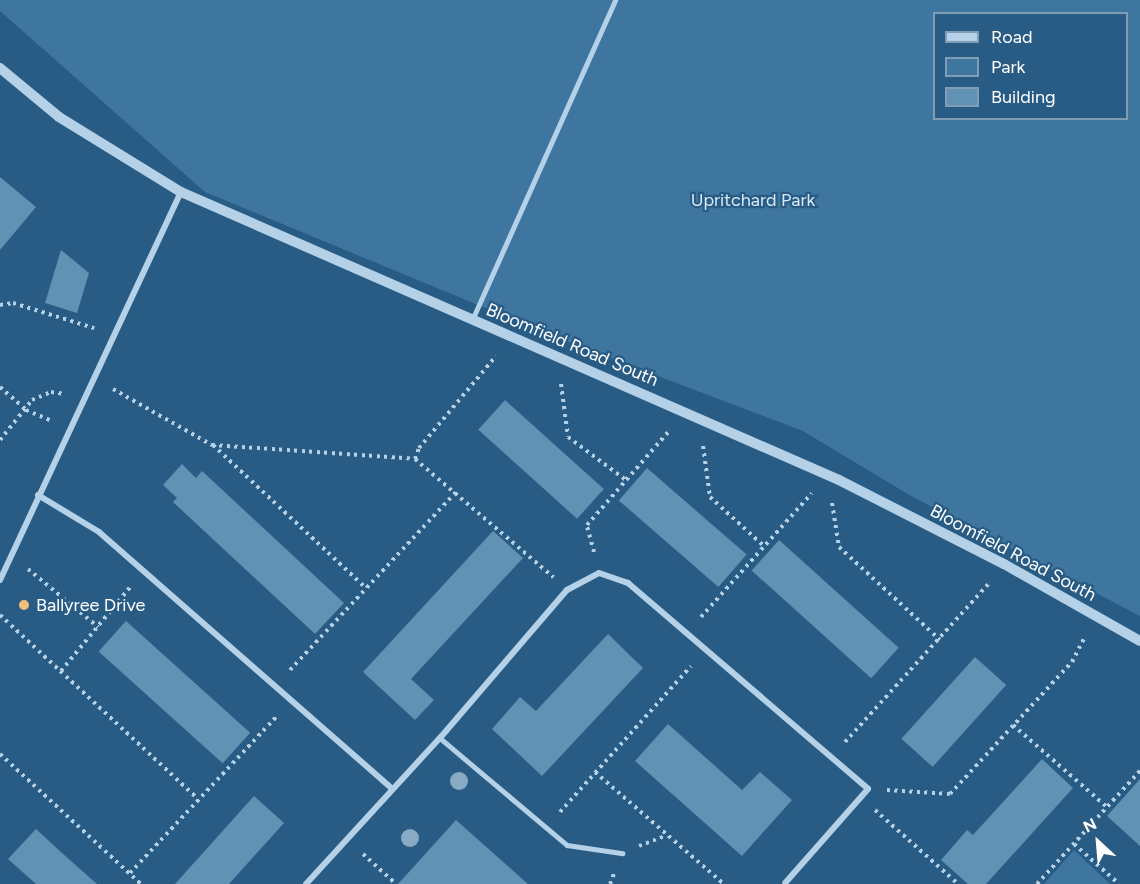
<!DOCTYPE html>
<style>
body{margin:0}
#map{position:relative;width:1140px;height:884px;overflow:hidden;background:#295c84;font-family:Figtree,sans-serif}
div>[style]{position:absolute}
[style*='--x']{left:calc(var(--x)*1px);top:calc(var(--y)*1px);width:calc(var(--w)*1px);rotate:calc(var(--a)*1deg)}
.green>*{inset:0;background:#3e76a0}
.building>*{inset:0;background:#6191b3;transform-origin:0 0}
.path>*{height:4px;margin-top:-2px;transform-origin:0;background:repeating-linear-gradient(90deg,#b4d1e7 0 3px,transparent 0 7.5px)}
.service>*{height:4.5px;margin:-2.25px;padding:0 2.25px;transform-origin:2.25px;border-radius:2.25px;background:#b4d1e7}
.minor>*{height:6px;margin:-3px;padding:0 3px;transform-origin:3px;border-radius:3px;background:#b4d1e7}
.tertiary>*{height:10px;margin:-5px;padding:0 5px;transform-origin:5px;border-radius:5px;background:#b4d1e7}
.trees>*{width:18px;height:18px;margin:-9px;border-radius:50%;background:#89aac3}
.dots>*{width:16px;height:16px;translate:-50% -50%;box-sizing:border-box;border:3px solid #295c84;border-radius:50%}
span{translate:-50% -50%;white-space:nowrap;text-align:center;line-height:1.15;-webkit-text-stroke:4.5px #295c84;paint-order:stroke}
.park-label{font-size:18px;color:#d7e9f6}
.street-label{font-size:18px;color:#fff}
.poi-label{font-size:18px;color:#fff}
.left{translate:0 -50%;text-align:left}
.legend{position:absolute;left:933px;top:12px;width:195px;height:108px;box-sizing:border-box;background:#295c84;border:2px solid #7f9db5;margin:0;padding:8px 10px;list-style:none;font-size:18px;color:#fff}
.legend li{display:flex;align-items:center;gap:12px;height:30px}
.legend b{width:30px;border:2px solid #7f9db5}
.north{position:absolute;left:1068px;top:812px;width:60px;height:60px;-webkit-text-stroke:4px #295c84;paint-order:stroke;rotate:334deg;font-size:16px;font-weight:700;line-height:24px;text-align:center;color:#fff}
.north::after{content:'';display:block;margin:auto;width:21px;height:27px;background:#fff;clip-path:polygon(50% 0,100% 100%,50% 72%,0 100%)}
</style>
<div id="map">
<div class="green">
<div style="clip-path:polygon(evenodd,0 0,1140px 0,1140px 616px,911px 496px,803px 431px,558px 338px,205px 192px,0 11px,0 0,934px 14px,1126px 14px,1126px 118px,934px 118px,934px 14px)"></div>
<div style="clip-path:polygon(1074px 850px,1110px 884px,1044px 884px)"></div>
</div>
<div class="building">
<div style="clip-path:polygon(0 177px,36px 207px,0 250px)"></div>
<div style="clip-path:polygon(61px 250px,89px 273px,77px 313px,45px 303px)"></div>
<div style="left:505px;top:400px;width:133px;height:40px;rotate:42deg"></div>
<div style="clip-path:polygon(182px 464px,196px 478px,202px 471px,344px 603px,315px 634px,173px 502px,177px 498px,163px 485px)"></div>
<div style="left:647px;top:468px;width:132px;height:43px;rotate:41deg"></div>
<div style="clip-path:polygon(493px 531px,523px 558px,411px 679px,434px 700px,415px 720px,363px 672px)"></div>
<div style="left:779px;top:540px;width:161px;height:41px;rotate:42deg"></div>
<div style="left:126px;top:621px;width:167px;height:41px;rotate:42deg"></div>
<div style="clip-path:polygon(608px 634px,643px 668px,542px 776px,492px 729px,520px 697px,536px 711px)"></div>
<div style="left:975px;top:657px;width:42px;height:110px;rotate:42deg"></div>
<div style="clip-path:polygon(668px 724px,742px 790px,760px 772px,792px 800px,742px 856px,635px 761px)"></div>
<div style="clip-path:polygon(1042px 759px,1073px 788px,986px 884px,968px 884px,941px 860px,967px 830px,973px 835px)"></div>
<div style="clip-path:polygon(1140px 779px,1140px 846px,1107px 816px)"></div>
<div style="clip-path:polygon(254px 796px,284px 823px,229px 884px,175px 884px)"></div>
<div style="clip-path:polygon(456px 820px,528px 884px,398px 884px)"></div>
<div style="clip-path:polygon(36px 829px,62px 853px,97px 884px,36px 884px,8px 859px)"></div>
</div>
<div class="path">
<div style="--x:0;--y:305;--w:13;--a:-9"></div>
<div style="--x:13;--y:303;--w:85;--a:17.2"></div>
<div style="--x:561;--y:384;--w:53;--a:82.5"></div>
<div style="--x:568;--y:437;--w:72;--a:36.6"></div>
<div style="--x:0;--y:387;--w:35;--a:41"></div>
<div style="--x:26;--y:410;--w:28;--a:23"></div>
<div style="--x:113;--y:389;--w:114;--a:29.5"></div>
<div style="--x:212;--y:445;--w:203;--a:3.9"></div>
<div style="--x:415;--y:459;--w:182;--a:40.5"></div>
<div style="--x:0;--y:440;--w:51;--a:-51.3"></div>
<div style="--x:32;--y:400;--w:21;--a:-23"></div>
<div style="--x:51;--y:392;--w:14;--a:8"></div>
<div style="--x:213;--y:445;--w:209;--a:43.1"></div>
<div style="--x:703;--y:446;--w:51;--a:82.2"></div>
<div style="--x:710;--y:497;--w:74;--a:42.3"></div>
<div style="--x:415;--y:459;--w:12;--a:-70"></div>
<div style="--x:419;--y:448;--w:120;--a:-50.1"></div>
<div style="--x:832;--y:503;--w:45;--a:81"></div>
<div style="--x:839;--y:547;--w:137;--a:42.6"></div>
<div style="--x:594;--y:552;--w:28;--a:-105"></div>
<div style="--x:587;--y:525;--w:123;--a:-48.9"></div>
<div style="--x:28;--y:569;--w:91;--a:39.6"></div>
<div style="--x:0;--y:615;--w:270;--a:42.9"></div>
<div style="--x:701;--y:617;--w:166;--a:-48.2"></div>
<div style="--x:290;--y:670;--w:243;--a:-47"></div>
<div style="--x:61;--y:671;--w:110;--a:-50.5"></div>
<div style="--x:1013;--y:725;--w:125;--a:41.1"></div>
<div style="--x:845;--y:742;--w:215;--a:-47.8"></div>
<div style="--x:0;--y:754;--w:192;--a:42.7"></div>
<div style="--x:595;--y:772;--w:171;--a:41"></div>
<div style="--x:887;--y:790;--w:63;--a:3.6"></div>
<div style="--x:950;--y:794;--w:180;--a:-47.3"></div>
<div style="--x:1072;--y:662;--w:28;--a:-63"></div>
<div style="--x:875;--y:810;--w:111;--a:41.7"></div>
<div style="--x:560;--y:812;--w:196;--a:-48.1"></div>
<div style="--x:1074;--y:844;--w:60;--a:41.6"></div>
<div style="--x:639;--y:846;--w:30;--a:-21"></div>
<div style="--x:363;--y:854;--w:45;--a:42.3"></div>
<div style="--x:130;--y:873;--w:215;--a:-46.9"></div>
<div style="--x:610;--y:884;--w:14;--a:-69"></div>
<div style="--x:1037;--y:884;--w:153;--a:-47.7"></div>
</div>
<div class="service">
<div style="--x:473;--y:318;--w:348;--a:-65.9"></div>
<div style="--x:440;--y:738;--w:166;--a:40.1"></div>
<div style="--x:567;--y:845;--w:56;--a:8.3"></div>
</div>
<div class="minor">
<div style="--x:38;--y:495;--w:71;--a:31.2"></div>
<div style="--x:99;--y:532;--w:390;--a:41.2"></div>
<div style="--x:0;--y:580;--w:428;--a:-65"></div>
<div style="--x:306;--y:884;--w:198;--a:-47.5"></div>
<div style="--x:440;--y:738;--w:195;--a:-49.4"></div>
<div style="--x:567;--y:590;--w:36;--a:-28"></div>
<div style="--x:599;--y:573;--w:31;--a:19"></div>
<div style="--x:628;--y:583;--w:316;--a:40.6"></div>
<div style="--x:868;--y:789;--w:125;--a:131.4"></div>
</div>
<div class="tertiary">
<div style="--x:0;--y:68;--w:77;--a:39.7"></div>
<div style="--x:59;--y:117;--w:143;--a:31.6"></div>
<div style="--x:181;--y:192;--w:718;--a:23.64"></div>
<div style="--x:839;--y:480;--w:185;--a:27"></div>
<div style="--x:1004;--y:564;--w:156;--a:29.5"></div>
</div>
<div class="trees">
<div style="left:459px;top:781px"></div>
<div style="left:410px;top:838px"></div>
</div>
<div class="dots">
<div style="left:24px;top:605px;background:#eebe7b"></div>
</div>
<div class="park-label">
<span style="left:753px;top:200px">Upritchard Park</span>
</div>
<div class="street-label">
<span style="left:572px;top:345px;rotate:23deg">Bloomfield Road South</span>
<span style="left:1013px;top:553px;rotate:28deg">Bloomfield Road South</span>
</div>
<div class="poi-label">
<span class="left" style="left:36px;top:605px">Ballyree Drive</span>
</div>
<ul class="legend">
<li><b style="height:8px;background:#b4d1e7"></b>Road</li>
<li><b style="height:16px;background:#3e76a0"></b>Park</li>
<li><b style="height:16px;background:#6191b3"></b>Building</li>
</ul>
<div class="north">N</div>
</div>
